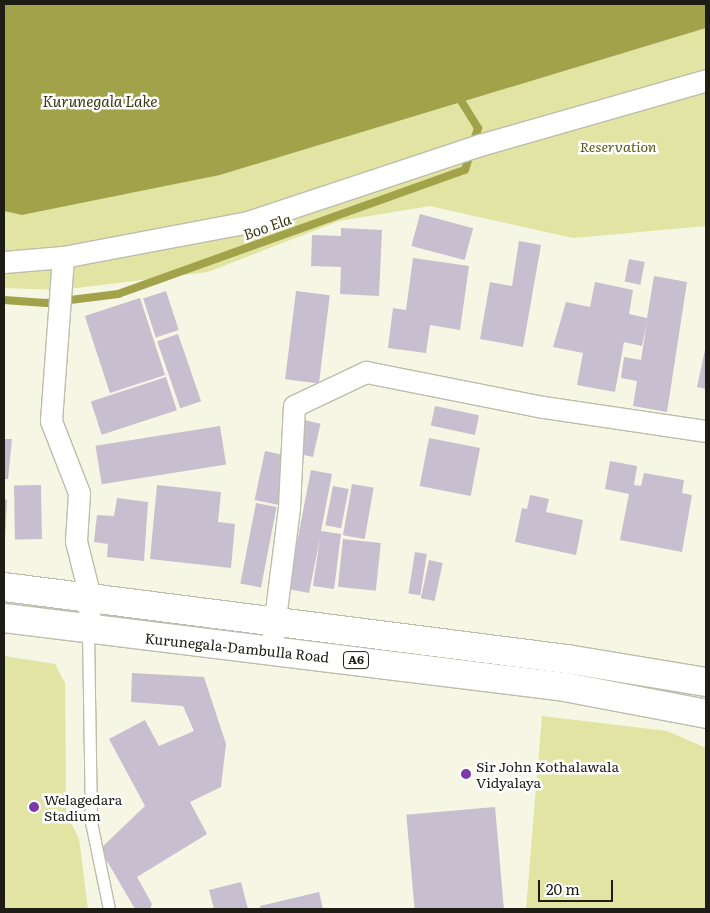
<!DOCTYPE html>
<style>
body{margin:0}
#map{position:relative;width:710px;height:913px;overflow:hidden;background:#f5f6e3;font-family:Literata,serif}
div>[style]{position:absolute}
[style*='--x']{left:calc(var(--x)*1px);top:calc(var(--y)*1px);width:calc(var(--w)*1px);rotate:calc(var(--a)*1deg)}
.green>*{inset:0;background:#e1e4a2}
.water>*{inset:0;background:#a1a249}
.stream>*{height:8px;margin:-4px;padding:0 4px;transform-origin:4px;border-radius:4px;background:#a1a249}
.building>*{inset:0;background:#c7becf;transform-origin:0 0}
.roads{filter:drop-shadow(1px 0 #bcbdab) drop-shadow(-1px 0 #bcbdab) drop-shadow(0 1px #bcbdab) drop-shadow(0 -1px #bcbdab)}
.lane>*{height:11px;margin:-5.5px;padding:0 5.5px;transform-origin:5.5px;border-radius:5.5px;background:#fff}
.street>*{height:21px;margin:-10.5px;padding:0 10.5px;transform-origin:10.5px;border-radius:10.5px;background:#fff}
.highway>*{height:28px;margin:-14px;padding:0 14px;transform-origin:14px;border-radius:14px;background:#fff}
.dots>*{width:14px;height:14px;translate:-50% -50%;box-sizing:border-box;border:2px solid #fff;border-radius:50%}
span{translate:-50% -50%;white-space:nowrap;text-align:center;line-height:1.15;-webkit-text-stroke:5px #fff;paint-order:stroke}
.shield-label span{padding:1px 4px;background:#fff;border:1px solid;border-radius:4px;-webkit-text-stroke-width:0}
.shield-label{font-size:12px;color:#1d1d16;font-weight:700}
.park-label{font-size:14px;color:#585817;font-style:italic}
.street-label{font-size:14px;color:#1d1d16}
.poi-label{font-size:14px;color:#1d1d16}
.left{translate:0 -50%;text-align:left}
.water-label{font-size:15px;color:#373811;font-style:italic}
.frame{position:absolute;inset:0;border:5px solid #1d1d16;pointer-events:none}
.scale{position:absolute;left:538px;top:880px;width:75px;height:22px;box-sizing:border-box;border:2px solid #1d1d16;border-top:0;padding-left:6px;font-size:15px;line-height:18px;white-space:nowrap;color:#1d1d16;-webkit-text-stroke:4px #fff;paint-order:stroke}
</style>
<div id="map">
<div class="green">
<div style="clip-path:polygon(706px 28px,706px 226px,573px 238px,430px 206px,339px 221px,208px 272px,60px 290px,4px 288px,4px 211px,23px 215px,220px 175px)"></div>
<div style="clip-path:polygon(4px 656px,55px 664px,65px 683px,66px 812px,79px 839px,88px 909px,4px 909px)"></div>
<div style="clip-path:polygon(542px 716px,667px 731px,706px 748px,706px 909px,526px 909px)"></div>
</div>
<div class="water">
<div style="clip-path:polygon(4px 4px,706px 4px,706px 28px,220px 175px,22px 215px,4px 211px)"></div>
</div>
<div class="stream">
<div style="--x:4;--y:300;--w:42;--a:4.1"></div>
<div style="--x:46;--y:303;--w:73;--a:-7.1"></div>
<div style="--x:118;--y:294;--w:368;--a:-19.7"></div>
<div style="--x:465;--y:170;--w:44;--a:-72.8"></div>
<div style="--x:478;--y:128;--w:31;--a:-122"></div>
</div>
<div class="building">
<div style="left:420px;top:214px;width:55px;height:33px;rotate:15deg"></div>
<div style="clip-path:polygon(341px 228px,382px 230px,379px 296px,340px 294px,341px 267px,311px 266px,312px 235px,341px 236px)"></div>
<div style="clip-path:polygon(519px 241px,541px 245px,523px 347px,480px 339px,490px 282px,512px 286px)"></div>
<div style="clip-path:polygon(413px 258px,469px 266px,460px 330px,430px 325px,426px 353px,388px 348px,393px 308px,406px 310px)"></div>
<div style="left:629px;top:259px;width:16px;height:23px;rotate:11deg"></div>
<div style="clip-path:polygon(654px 276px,687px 282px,667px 412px,633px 406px,637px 381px,621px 378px,624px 357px,641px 360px,647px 322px,642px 346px,624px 342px,615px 392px,577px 385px,583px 353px,553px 347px,566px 302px,590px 307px,595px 282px,633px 290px,629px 314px,647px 318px)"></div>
<div style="left:166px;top:291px;width:41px;height:24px;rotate:72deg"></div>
<div style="left:296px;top:291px;width:34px;height:89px;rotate:7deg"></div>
<div style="left:140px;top:298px;width:81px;height:58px;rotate:72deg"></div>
<div style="left:178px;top:334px;width:71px;height:22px;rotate:71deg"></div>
<div style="clip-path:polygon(705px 350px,706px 350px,706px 389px,697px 387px)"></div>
<div style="left:166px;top:377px;width:35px;height:79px;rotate:72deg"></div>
<div style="left:435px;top:406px;width:45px;height:20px;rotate:12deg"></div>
<div style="left:304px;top:420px;width:17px;height:34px;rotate:13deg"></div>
<div style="left:220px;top:426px;width:39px;height:126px;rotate:81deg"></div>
<div style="left:429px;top:438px;width:52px;height:49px;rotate:11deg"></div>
<div style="clip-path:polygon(4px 439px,12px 439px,8px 479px,4px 479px)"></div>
<div style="left:265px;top:451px;width:25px;height:50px;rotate:12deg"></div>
<div style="clip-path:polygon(610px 461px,637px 466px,634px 485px,641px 486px,644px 473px,684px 480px,682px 493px,692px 495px,682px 552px,620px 540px,629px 494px,605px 489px)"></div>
<div style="clip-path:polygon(311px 470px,332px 474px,321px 531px,341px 534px,334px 589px,313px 586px,320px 538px,309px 593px,288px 589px)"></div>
<div style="left:352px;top:484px;width:22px;height:52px;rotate:10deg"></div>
<div style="left:41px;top:485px;width:54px;height:27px;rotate:89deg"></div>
<div style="clip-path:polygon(157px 485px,221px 492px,218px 522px,235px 524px,231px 568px,150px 559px)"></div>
<div style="left:333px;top:486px;width:16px;height:40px;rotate:11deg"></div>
<div style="clip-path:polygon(530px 495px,549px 499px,546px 512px,583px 520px,576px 555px,515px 542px,522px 508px,527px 509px)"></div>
<div style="clip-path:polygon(117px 498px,148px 502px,144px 561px,107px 557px,108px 544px,94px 542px,97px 515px,114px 516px)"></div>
<div style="clip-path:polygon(4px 499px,7px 500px,5px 539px,4px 539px)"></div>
<div style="left:256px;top:503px;width:21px;height:82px;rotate:11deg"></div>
<div style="left:343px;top:539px;width:38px;height:48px;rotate:6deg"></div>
<div style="left:415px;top:552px;width:12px;height:42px;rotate:9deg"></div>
<div style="left:429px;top:560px;width:14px;height:39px;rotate:12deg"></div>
<div style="clip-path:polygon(132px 673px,204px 677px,226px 744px,221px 787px,190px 802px,207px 834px,137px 877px,152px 904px,150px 909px,135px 909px,100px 849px,145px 806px,109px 739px,145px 720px,159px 746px,194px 731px,183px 706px,131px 702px)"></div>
<div style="left:495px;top:807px;width:102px;height:89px;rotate:85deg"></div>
<div style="clip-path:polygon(241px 882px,248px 909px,214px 909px,209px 890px)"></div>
<div style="clip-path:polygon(319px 892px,323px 909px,261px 909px,260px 906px)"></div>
</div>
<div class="roads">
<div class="lane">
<div style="--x:88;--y:631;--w:191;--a:89.1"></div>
<div style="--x:91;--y:822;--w:89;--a:78.3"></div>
</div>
<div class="street">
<div style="--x:63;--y:257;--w:164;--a:94.2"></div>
<div style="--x:51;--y:421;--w:77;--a:68.7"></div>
<div style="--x:79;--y:493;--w:48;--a:93.6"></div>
<div style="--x:76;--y:541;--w:58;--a:76"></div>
<div style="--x:90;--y:597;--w:34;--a:93"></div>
<div style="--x:4;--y:262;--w:59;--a:-4.8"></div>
<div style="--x:63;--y:257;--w:188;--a:-10.7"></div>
<div style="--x:248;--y:222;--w:244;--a:-18.4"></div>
<div style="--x:480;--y:145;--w:235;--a:-16"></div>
<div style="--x:271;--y:650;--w:144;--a:-82.8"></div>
<div style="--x:289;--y:507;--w:101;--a:-87.2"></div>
<div style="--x:294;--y:406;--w:80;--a:-25.3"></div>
<div style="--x:366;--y:372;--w:180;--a:11.2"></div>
<div style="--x:543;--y:407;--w:165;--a:8.4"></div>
</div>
<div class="highway">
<div style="--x:4;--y:587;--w:568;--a:7.29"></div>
<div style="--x:567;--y:659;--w:141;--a:9.4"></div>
<div style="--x:4;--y:618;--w:565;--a:7.01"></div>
<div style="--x:565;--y:687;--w:144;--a:10.8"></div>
</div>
</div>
<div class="dots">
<div style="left:466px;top:774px;background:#7e37aa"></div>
<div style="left:34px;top:807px;background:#7e37aa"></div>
</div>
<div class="shield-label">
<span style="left:356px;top:660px">A6</span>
</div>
<div class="park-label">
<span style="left:618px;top:146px">Reservation</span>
</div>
<div class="street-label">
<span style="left:237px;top:647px;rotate:6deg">Kurunegala-Dambulla Road</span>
</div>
<div class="poi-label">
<span class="left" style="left:476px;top:774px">Sir John Kothalawala<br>Vidyalaya</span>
<span class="left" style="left:44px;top:807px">Welagedara<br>Stadium</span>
</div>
<div class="water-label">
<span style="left:100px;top:101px">Kurunegala Lake</span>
<span style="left:267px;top:226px;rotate:-20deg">Boo Ela</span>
</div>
<div class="frame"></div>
<div class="scale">20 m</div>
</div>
